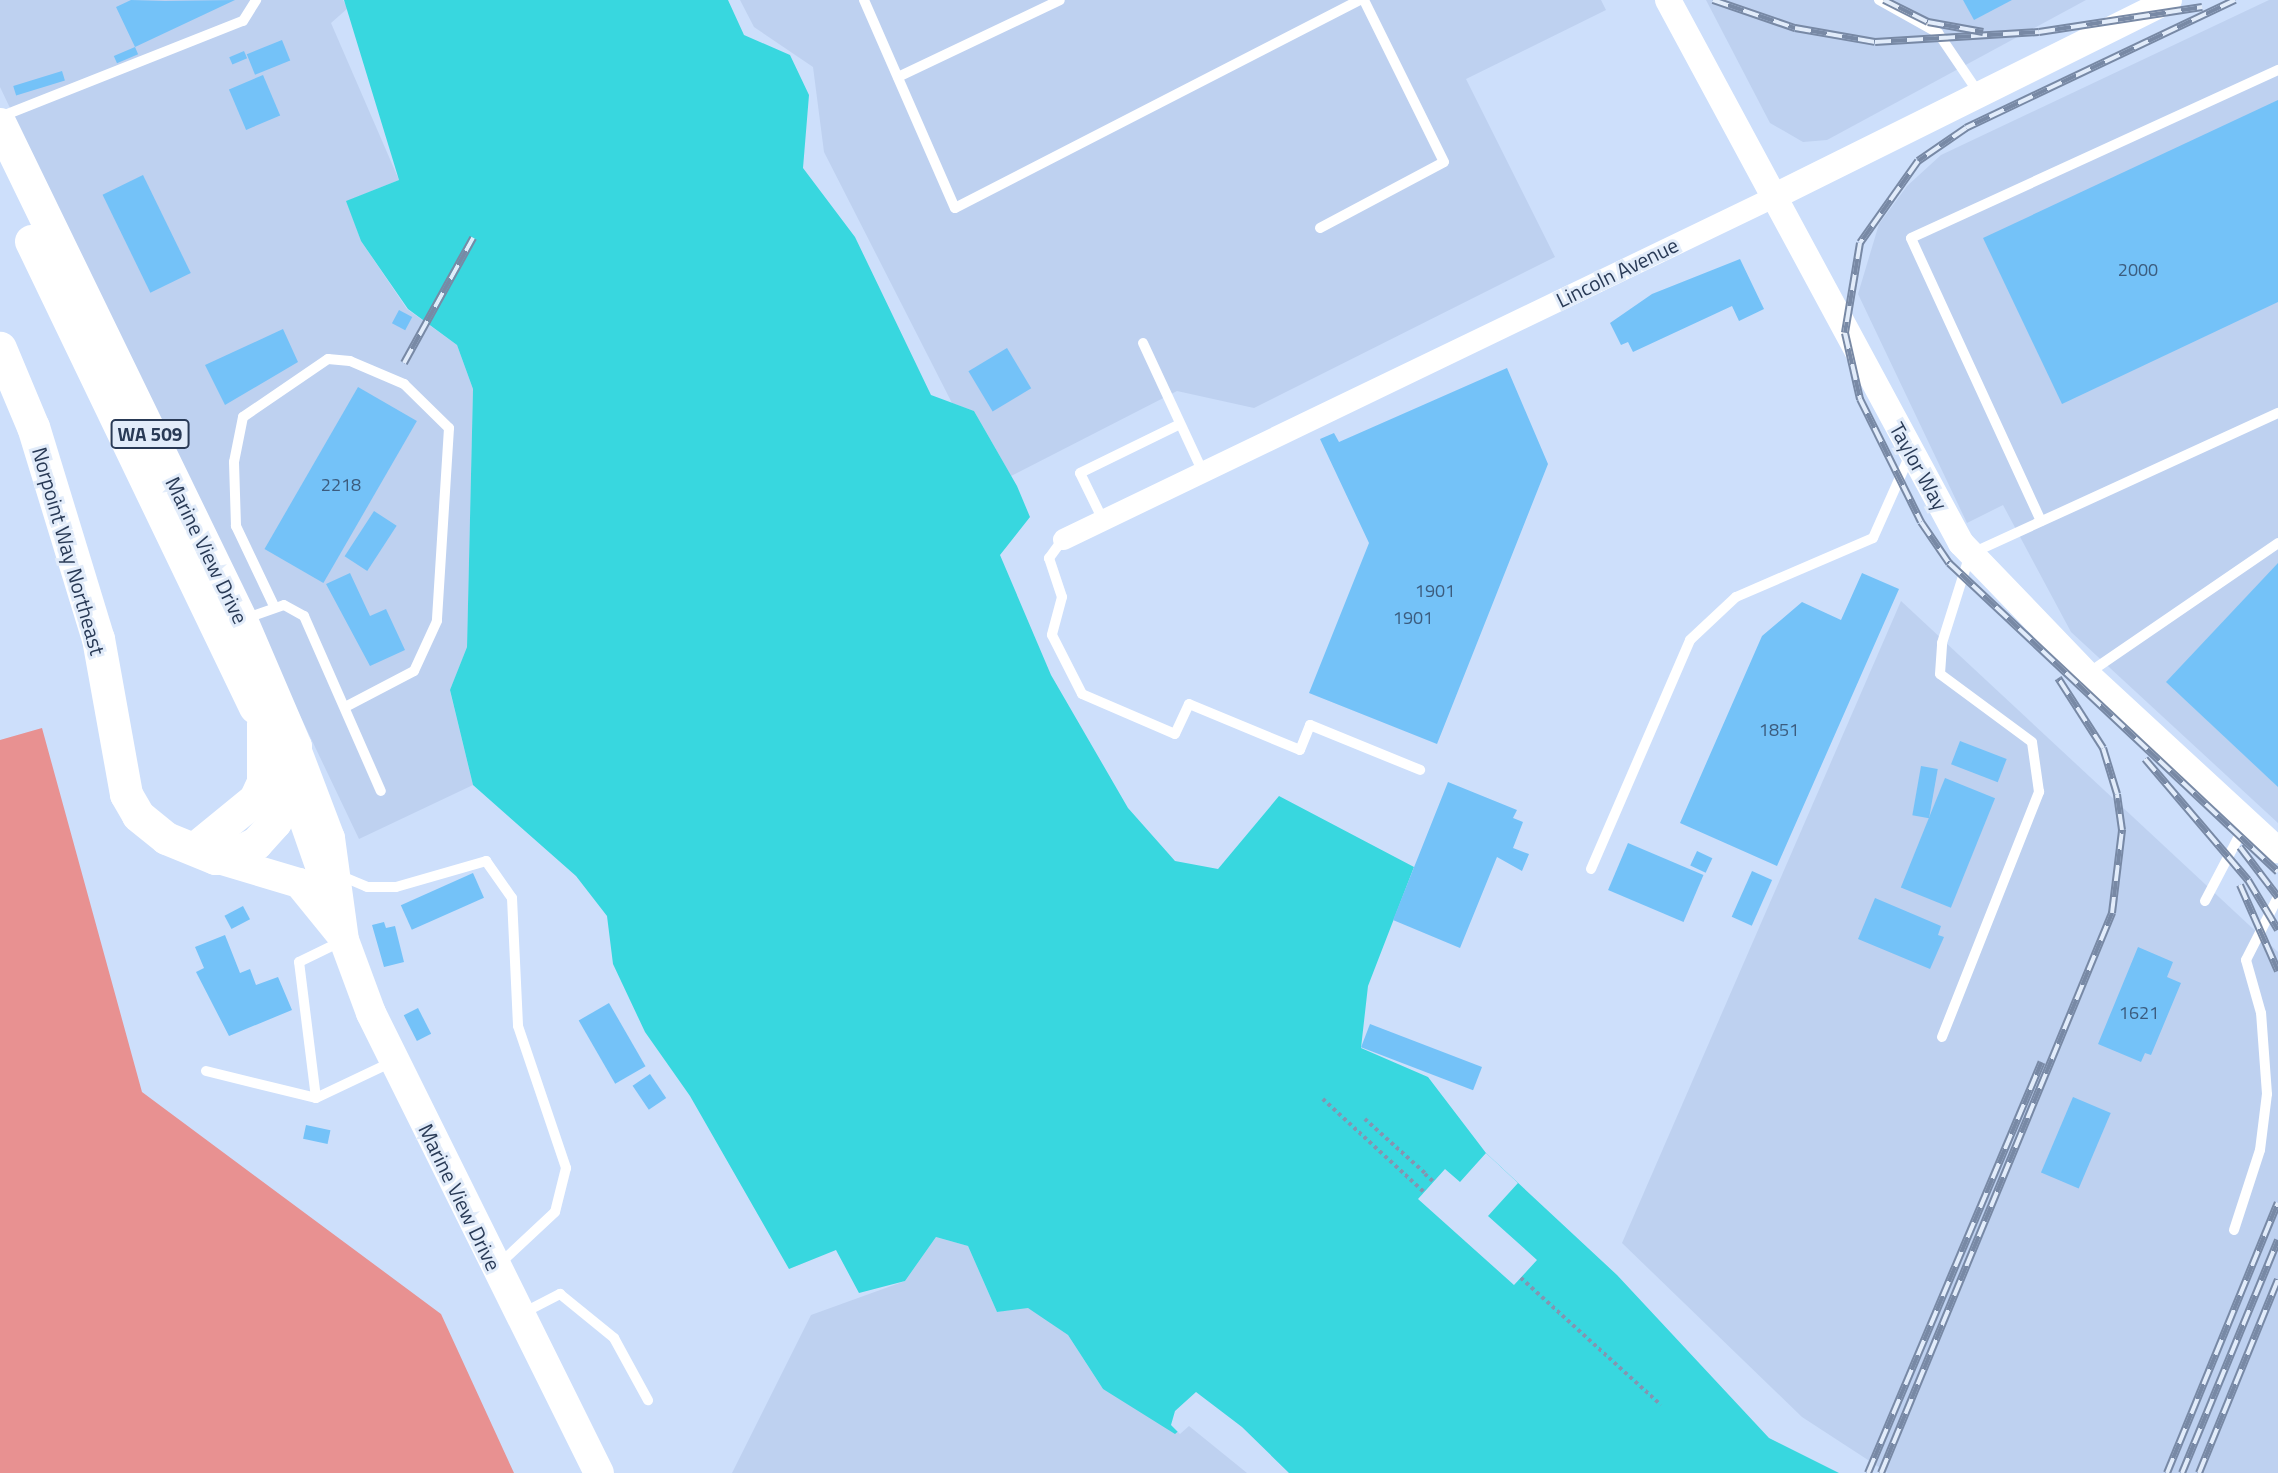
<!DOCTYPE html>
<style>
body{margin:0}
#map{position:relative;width:2278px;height:1473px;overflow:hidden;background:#cddffb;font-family:"Titillium Web",sans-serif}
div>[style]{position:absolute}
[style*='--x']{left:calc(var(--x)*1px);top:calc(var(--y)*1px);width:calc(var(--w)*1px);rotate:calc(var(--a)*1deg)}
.built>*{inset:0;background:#bed1f0}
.green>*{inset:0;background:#e89191}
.water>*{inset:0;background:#38d7df}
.pier>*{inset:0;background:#cddffb}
.building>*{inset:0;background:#74c2f8;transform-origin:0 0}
.path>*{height:3.5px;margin-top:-1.75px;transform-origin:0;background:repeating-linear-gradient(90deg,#8395b1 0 3.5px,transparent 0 7px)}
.service>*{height:10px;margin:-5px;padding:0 5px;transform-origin:5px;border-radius:5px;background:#fff}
.minor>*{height:21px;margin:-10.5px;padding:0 10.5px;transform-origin:10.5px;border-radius:10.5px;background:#fff}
.tertiary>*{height:26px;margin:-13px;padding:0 13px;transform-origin:13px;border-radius:13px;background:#fff}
.secondary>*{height:30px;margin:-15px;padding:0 15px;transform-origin:15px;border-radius:15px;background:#fff}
.primary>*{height:33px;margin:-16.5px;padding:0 16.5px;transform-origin:16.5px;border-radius:16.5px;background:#fff}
.rail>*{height:8px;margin-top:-4px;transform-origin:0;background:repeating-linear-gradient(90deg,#e2ecfa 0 16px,#7889a5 0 32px);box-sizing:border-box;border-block:2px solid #7889a5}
span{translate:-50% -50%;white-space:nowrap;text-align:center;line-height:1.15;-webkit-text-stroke:6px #e2ecfa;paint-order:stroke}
.number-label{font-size:18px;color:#3c5c7e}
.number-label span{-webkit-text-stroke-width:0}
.shield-label span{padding:2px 5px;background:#e2ecfa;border:2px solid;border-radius:5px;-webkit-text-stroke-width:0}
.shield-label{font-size:19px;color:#293a56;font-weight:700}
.street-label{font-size:21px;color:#293a56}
</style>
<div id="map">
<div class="built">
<div style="clip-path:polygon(0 0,343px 0,348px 8px,331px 23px,399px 180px,347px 201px,361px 241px,407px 309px,457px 345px,473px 389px,467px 647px,450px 691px,473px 785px,359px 839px,0 87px)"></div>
<div style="clip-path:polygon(740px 0,1601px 0,1606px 10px,1466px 79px,1555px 257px,1254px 408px,1177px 391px,1011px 476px,974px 411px,952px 403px,824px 152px,813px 67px,754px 27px)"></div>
<div style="clip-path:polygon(1706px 0,2086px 0,1827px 140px,1803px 142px,1770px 123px)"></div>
<div style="clip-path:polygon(2269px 0,2278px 0,2278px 823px,2071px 632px,2003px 505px,1967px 523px,1858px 294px,1879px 224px,1907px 186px,1941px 155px)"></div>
<div style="clip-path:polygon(1901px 601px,2278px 952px,2278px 1473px,1888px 1473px,1802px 1417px,1622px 1243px)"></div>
<div style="clip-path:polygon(936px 1237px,968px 1246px,997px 1312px,1028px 1307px,1068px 1335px,1103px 1389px,1189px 1422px,1252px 1473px,732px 1473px,811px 1315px,905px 1281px)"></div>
</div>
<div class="green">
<div style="clip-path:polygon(42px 728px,142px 1092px,441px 1314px,514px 1473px,0 1473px,0 740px)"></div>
</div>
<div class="water">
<div style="clip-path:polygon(344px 0,728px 0,744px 35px,790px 55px,809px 95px,803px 168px,855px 237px,931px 395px,974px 411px,1017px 486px,1030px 517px,1000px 555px,1051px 675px,1128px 808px,1175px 861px,1218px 869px,1279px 796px,1414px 867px,1368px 986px,1361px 1048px,1428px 1077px,1486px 1153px,1617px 1275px,1769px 1438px,1839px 1473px,1252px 1473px,1189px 1422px,1175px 1434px,1103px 1389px,1068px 1335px,1028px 1308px,997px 1312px,968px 1246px,936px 1237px,905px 1281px,859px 1293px,836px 1250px,789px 1269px,690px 1096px,645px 1032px,613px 964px,607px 916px,576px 876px,473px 785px,450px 690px,467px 647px,473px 389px,457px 345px,408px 309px,361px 241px,346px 201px,399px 180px)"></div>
</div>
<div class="pier">
<div style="clip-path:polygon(1486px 1153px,1518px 1183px,1488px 1216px,1537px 1260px,1514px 1285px,1418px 1199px,1445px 1169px,1460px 1182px)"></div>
<div style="clip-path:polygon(1196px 1392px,1242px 1427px,1289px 1473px,1247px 1473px,1189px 1426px,1180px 1434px,1171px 1425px,1175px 1411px)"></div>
</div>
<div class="building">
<div style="clip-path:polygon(131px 0,165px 1px,235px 0,135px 47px,116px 7px)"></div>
<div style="clip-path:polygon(1963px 0,2012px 0,1974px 20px)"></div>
<div style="left:282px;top:40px;width:22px;height:38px;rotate:68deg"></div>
<div style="left:135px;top:47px;width:8px;height:23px;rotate:67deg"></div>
<div style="left:244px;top:51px;width:8px;height:16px;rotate:67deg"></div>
<div style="left:62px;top:71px;width:10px;height:51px;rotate:73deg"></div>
<div style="left:263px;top:75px;width:44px;height:37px;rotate:67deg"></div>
<div style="clip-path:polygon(2278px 100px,2278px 302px,2062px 404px,1983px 238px)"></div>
<div style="left:143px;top:175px;width:109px;height:45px;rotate:64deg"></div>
<div style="clip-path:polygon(1740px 259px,1764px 309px,1739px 321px,1732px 306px,1633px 352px,1628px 342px,1621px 345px,1610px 323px,1652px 294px)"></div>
<div style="left:399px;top:310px;width:15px;height:15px;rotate:28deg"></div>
<div style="clip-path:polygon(283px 329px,298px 362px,225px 405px,205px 365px)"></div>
<div style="left:1007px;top:348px;width:47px;height:45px;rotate:59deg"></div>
<div style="clip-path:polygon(1507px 368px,1548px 464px,1437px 744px,1309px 693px,1369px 543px,1320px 439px,1334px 433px,1339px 442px)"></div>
<div style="left:358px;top:387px;width:68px;height:187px;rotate:30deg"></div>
<div style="left:374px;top:511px;width:27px;height:54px;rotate:33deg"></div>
<div style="clip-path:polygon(2278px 563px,2278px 787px,2166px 682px)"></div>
<div style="clip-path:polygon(350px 573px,370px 616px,386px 609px,405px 650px,370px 666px,326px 584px)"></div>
<div style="clip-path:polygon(1862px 573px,1899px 589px,1777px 866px,1680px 823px,1762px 636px,1802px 602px,1841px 620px)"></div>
<div style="left:1960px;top:741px;width:50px;height:25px;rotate:21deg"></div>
<div style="left:1921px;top:766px;width:17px;height:50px;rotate:10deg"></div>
<div style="left:1945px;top:778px;width:54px;height:118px;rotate:22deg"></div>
<div style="clip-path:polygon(1448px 782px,1517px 810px,1513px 818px,1523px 822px,1513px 848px,1529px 854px,1522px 871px,1497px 857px,1460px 948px,1393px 920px)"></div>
<div style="left:1628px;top:843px;width:82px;height:51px;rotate:23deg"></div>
<div style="left:1697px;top:851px;width:17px;height:16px;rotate:25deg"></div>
<div style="left:1752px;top:871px;width:22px;height:50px;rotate:24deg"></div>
<div style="left:473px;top:873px;width:27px;height:79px;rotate:66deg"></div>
<div style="clip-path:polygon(1875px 898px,1941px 926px,1938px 935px,1944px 937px,1930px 969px,1858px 939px)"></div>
<div style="left:243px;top:906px;width:15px;height:21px;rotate:62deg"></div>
<div style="clip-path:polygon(384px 922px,386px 928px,395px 926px,404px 962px,384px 967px,372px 925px)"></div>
<div style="clip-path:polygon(225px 935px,240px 973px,250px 969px,256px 985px,278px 977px,292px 1010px,229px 1036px,196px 972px,204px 968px,195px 947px)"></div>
<div style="clip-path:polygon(2138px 947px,2173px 962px,2167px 977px,2181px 983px,2151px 1055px,2145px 1053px,2141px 1062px,2098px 1044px)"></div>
<div style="left:609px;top:1003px;width:73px;height:35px;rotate:60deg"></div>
<div style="left:418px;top:1008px;width:29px;height:16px;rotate:63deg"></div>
<div style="left:1370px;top:1024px;width:120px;height:25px;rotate:21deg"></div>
<div style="left:650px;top:1074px;width:29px;height:21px;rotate:56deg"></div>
<div style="left:2073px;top:1097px;width:41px;height:82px;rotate:23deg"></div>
<div style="left:306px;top:1125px;width:25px;height:14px;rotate:12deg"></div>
</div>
<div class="path">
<div style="--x:1323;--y:1099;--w:137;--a:42.6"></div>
<div style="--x:1365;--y:1119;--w:82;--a:42"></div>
<div style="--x:1425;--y:1174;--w:12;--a:42"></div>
<div style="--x:1521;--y:1278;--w:189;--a:42.2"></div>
</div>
<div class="service">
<div style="--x:864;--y:0;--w:227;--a:66.4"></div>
<div style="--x:955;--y:208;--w:455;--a:-27.2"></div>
<div style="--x:1879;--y:0;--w:68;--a:29.2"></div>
<div style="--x:1938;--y:33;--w:71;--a:55.9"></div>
<div style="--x:898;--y:77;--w:179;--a:-25.4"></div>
<div style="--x:0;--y:117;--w:261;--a:-21.6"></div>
<div style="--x:243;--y:21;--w:25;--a:-58"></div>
<div style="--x:1320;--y:228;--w:140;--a:-28"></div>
<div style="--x:1444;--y:162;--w:181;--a:-116.3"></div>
<div style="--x:1143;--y:343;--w:142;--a:65.1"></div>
<div style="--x:1103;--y:520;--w:52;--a:-116.1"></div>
<div style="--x:1080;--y:473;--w:111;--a:-26.1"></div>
<div style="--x:2041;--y:521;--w:311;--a:-114.7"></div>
<div style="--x:1911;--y:238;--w:404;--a:-24.6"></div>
<div style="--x:1063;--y:539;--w:24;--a:126"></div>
<div style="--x:1049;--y:558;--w:41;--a:71.6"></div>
<div style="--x:1062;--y:597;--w:39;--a:105"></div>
<div style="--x:1052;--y:635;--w:66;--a:63"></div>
<div style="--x:1082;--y:694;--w:101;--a:23.3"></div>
<div style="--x:1175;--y:734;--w:33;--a:-65"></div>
<div style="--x:1189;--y:704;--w:120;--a:22.5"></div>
<div style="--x:1300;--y:750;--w:27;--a:-68"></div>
<div style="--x:1310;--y:725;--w:119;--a:22.2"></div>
<div style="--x:274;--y:606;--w:89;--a:-115.4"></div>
<div style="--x:236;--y:526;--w:64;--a:-91.8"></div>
<div style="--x:234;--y:462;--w:46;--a:-78.7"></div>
<div style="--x:243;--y:417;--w:103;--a:-34.3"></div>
<div style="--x:328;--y:359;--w:22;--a:5"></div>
<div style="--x:350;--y:361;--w:59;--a:23.1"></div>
<div style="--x:404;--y:384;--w:63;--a:44.4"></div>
<div style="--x:449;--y:428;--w:193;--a:93.6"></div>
<div style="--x:437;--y:621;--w:55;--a:114.7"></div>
<div style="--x:414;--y:671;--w:76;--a:152.4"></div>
<div style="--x:244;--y:619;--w:42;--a:-19.3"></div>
<div style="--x:284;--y:605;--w:23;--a:29"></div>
<div style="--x:304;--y:616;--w:191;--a:66.3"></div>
<div style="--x:2087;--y:674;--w:232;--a:-34.4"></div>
<div style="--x:1591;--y:869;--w:249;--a:-66.6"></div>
<div style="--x:1690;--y:640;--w:63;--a:-43.1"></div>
<div style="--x:1736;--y:597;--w:149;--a:-23.3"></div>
<div style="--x:1873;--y:538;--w:91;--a:-66"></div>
<div style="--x:339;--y:875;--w:30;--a:23"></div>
<div style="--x:367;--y:887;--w:29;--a:0"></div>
<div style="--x:396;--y:887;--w:94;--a:-16.1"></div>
<div style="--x:486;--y:861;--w:45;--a:54.9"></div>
<div style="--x:512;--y:898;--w:128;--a:87.3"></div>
<div style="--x:518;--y:1026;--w:150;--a:71.3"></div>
<div style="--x:566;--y:1168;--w:45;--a:104"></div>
<div style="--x:555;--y:1212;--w:79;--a:137"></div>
<div style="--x:2205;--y:901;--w:88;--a:-62.3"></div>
<div style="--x:1942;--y:1037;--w:264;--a:-68.4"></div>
<div style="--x:2039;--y:792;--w:50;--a:-98"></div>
<div style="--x:2032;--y:742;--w:114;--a:-143.5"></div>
<div style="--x:1940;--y:674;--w:31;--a:-86"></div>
<div style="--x:1942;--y:643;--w:93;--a:-72.5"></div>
<div style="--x:1970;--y:554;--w:339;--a:-24.6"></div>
<div style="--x:206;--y:1071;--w:113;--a:13.8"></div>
<div style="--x:316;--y:1098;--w:84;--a:-25.3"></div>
<div style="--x:316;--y:1098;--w:137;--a:-97.1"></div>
<div style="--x:299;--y:962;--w:48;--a:-26"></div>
<div style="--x:2234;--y:1230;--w:84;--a:-72"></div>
<div style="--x:2260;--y:1150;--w:56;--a:-82.9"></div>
<div style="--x:2267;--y:1094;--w:81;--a:-94.2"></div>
<div style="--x:2261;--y:1013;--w:55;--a:-105.8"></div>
<div style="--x:2246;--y:960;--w:71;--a:-63.1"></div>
<div style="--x:523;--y:1313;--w:42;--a:-27.2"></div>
<div style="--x:560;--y:1294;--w:70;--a:39.2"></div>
<div style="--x:614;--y:1338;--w:71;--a:61.3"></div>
</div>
<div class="minor">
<div style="--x:1063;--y:539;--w:788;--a:-25.72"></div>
</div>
<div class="tertiary">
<div style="--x:1668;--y:0;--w:617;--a:61.65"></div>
<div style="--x:1961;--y:543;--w:182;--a:46.1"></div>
<div style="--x:2087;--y:674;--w:260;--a:42.7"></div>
<div style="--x:1773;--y:197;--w:442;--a:-26.4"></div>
</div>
<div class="secondary">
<div style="--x:295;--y:746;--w:98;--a:69.2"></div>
<div style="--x:330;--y:838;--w:103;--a:82.2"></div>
<div style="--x:344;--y:940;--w:78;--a:69.7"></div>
<div style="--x:371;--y:1013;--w:513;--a:63.63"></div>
<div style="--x:296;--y:797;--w:97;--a:70.8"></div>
<div style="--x:215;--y:858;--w:88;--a:16.6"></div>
<div style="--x:299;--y:883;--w:68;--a:50.9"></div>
</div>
<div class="primary">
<div style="--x:0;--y:124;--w:551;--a:64.09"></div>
<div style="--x:241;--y:620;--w:137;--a:66.8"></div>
<div style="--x:295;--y:746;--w:49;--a:98.1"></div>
<div style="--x:288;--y:795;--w:30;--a:116"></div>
<div style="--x:275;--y:822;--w:28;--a:132"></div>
<div style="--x:256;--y:843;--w:28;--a:154"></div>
<div style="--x:231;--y:855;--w:16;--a:169"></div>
<div style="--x:215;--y:858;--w:53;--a:-157.8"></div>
<div style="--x:166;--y:838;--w:36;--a:-141"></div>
<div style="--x:138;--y:815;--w:24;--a:-120"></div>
<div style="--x:126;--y:794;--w:158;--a:-100.2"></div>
<div style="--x:98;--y:639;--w:222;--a:-107"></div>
<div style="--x:33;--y:427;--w:86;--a:-112.7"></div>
<div style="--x:31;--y:241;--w:517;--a:64.33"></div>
<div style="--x:195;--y:848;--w:77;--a:-39.2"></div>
<div style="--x:255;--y:799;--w:19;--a:-65"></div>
<div style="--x:263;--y:782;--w:59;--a:-90"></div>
</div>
<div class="rail">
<div style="--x:1713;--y:0;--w:87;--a:18.9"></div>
<div style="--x:1795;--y:28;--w:81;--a:9.9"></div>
<div style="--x:1875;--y:42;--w:164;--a:-3.5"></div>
<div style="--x:2039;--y:32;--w:165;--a:-8.7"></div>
<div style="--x:1884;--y:0;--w:49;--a:26.6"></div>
<div style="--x:1928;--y:22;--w:56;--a:10.3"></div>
<div style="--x:2235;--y:0;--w:298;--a:154.6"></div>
<div style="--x:1966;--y:128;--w:58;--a:145.5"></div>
<div style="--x:1918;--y:161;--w:100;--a:125.3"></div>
<div style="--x:1860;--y:243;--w:91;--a:99.5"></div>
<div style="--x:1845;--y:333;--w:68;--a:77.2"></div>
<div style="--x:1860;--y:399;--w:137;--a:63.6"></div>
<div style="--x:1921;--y:522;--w:50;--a:55.7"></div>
<div style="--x:1949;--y:563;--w:451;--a:43.2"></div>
<div style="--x:404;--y:363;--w:143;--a:-61.1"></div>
<div style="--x:2145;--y:759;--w:159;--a:49.6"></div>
<div style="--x:2248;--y:880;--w:58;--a:59"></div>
<div style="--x:2240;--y:847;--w:63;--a:52.8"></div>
<div style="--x:2240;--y:885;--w:94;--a:66.2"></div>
<div style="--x:1868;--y:1473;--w:446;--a:-67.1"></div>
<div style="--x:1881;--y:1473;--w:606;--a:-67.58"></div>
<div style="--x:2112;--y:913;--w:84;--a:-83.1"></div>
<div style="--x:2122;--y:830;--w:36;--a:-98"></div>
<div style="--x:2117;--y:794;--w:48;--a:-106.9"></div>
<div style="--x:2103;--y:748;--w:83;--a:-122.7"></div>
<div style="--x:2167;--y:1473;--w:292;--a:-67.7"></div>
<div style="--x:2182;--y:1473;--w:252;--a:-67.6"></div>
<div style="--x:2199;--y:1473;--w:209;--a:-67.8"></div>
</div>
<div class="number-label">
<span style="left:2138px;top:270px">2000</span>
<span style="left:341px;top:485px">2218</span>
<span style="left:1435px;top:591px">1901</span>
<span style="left:1413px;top:618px">1901</span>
<span style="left:1779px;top:730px">1851</span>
<span style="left:2139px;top:1013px">1621</span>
</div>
<div class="shield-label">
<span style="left:150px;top:434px">WA 509</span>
</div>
<div class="street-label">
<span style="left:1617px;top:272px;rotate:-26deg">Lincoln Avenue</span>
<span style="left:1919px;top:466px;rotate:61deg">Taylor Way</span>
<span style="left:207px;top:550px;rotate:64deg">Marine View Drive</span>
<span style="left:69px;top:551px;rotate:74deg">Norpoint Way Northeast</span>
<span style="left:460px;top:1197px;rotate:64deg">Marine View Drive</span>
</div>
</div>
